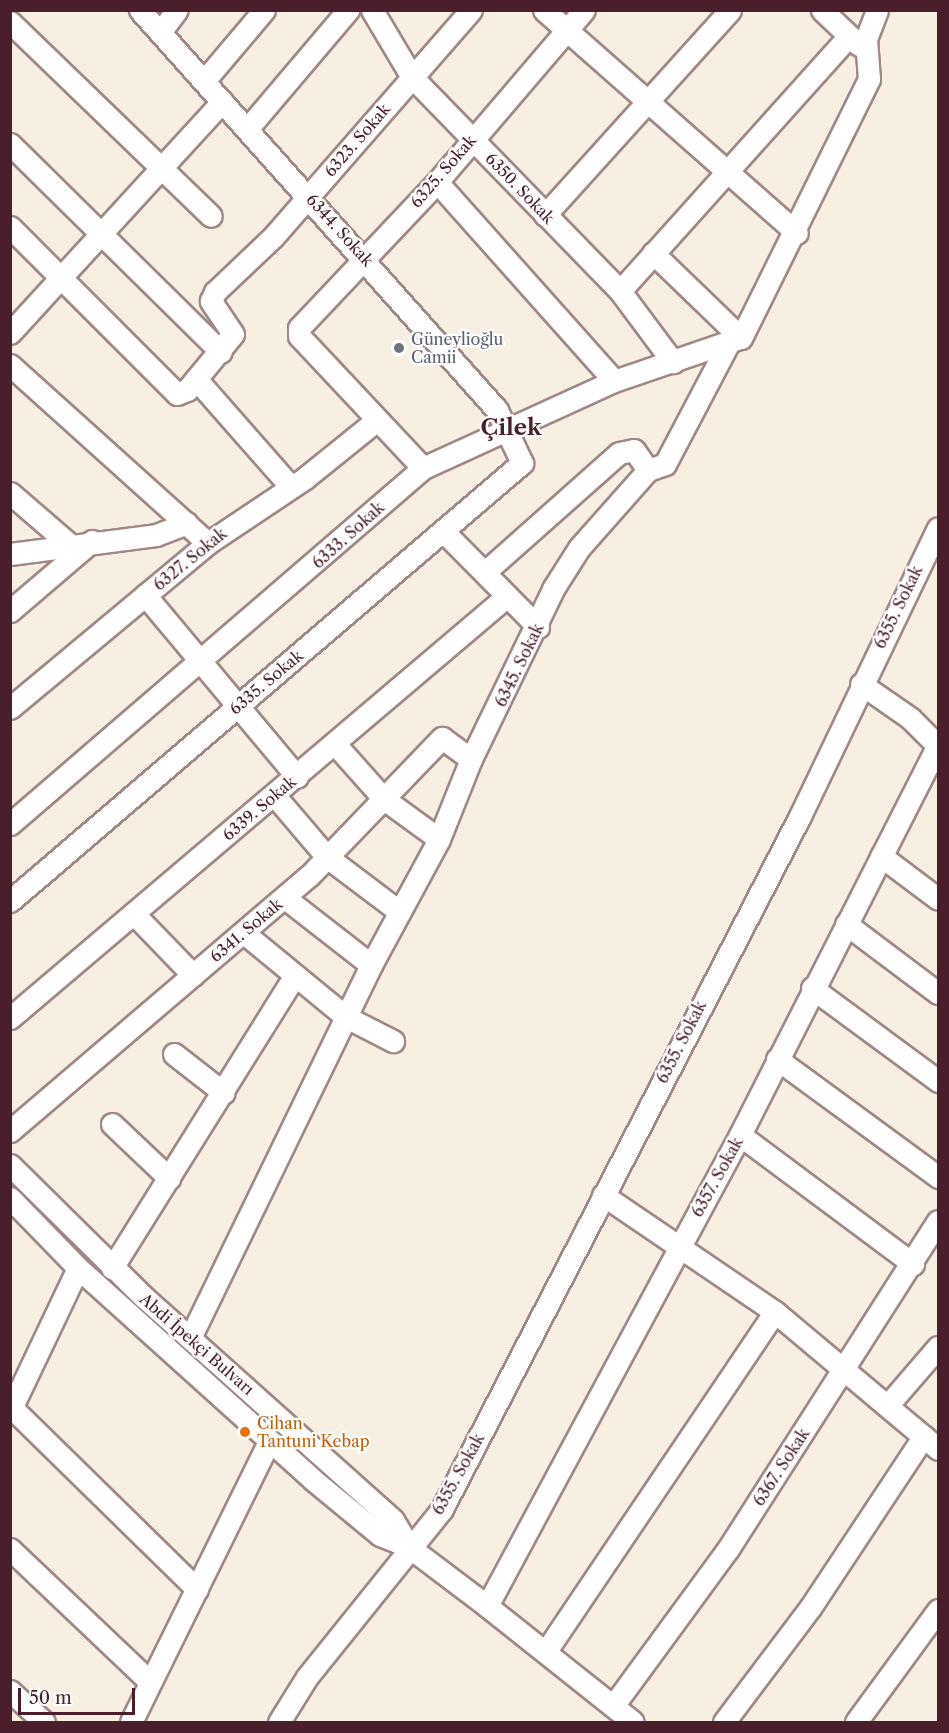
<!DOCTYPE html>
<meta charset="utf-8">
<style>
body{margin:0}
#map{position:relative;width:949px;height:1733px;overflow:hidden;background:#f7f0e2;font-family:"Libre Caslon Text",serif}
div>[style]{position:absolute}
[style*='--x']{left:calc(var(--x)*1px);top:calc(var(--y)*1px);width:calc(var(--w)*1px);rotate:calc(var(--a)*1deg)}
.roads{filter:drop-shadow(2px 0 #a08886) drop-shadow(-2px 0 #a08886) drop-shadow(0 2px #a08886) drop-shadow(0 -2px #a08886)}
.minor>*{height:21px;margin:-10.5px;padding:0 10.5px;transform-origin:10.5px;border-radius:10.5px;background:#fff}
.dots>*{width:16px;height:16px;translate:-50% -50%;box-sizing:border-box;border:3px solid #fff;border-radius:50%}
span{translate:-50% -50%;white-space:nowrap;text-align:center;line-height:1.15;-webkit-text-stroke:4.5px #fff;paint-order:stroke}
.street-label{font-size:16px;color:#4a1f2b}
.worship-label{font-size:16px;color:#5b616d}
.left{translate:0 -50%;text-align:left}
.food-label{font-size:16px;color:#c56008}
.district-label{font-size:22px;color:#4a1f2b;font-weight:700}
.frame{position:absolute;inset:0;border:12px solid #4a1f2b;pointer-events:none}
.scale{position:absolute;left:18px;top:1688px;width:117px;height:27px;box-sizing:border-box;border:3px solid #4a1f2b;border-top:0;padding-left:8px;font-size:18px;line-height:21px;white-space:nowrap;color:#4a1f2b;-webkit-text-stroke:4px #fff;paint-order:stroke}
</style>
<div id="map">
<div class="roads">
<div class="minor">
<div style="--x:372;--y:10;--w:78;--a:59.2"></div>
<div style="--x:412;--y:77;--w:298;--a:45.8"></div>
<div style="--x:620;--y:291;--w:89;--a:53.3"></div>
<div style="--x:544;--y:10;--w:337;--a:41.4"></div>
<div style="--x:822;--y:10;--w:51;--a:43.4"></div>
<div style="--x:10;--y:22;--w:279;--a:44"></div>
<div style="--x:161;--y:31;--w:26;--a:-53"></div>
<div style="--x:204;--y:81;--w:93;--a:-49.8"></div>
<div style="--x:248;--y:128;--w:155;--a:-49.7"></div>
<div style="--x:10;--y:144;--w:296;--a:44.6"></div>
<div style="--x:437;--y:182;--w:266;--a:48.3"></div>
<div style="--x:545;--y:215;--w:276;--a:-47.9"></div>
<div style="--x:10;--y:227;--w:236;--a:45"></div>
<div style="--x:177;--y:394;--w:11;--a:-22"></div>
<div style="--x:187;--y:390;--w:72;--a:-50.6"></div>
<div style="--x:233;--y:334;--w:40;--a:-124"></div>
<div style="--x:211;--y:301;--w:10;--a:-66"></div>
<div style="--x:215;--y:292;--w:80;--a:-43.5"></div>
<div style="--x:273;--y:237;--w:301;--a:-48.9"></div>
<div style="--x:653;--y:253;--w:122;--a:44"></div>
<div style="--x:620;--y:291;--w:343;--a:-48.1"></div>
<div style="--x:10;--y:333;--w:314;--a:-47.5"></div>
<div style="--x:741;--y:338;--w:289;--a:-63.7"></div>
<div style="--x:869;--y:79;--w:40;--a:-94.3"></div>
<div style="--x:866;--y:39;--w:31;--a:-69"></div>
<div style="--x:10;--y:365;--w:266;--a:42"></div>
<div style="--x:196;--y:379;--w:141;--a:48.7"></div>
<div style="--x:423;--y:468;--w:181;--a:-133.2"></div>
<div style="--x:299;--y:336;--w:8;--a:-90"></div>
<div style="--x:299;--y:328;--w:201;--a:-46.6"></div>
<div style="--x:437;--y:182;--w:226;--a:-49.5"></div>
<div style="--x:10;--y:493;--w:78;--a:40.8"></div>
<div style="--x:446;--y:534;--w:131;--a:45.3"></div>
<div style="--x:10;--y:554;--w:147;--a:-7.4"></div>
<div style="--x:156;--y:535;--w:33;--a:-21"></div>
<div style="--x:485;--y:572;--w:179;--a:-41.6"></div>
<div style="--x:619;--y:453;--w:15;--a:-11"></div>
<div style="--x:634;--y:450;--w:24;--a:55"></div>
<div style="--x:145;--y:595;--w:237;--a:50.1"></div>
<div style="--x:10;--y:611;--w:108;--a:-40.5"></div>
<div style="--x:861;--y:684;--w:60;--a:34.8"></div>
<div style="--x:910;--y:718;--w:40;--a:45"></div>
<div style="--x:10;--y:708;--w:258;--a:-39.8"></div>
<div style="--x:208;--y:543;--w:117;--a:-33.8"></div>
<div style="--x:305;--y:478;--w:92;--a:-38.9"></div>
<div style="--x:335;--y:744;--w:74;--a:48.3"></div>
<div style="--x:384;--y:799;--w:68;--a:36"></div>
<div style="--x:275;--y:796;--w:80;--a:49.6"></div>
<div style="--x:327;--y:857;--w:91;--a:37"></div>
<div style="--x:10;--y:824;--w:545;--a:-40.76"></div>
<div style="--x:423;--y:468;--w:210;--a:-24.5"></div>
<div style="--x:614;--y:381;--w:130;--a:-18.9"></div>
<div style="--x:881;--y:856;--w:71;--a:37"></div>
<div style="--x:285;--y:898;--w:109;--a:37.9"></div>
<div style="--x:10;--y:901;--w:674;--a:-40.55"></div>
<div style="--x:522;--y:463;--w:59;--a:-115.3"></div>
<div style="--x:497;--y:410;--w:536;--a:-131.75"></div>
<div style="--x:134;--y:914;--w:85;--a:46"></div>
<div style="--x:846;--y:924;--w:115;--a:36.9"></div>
<div style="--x:244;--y:933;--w:132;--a:39.5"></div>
<div style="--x:346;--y:1017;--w:53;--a:27.1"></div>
<div style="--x:812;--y:988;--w:157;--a:36.4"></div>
<div style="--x:10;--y:1018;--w:652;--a:-40.33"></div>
<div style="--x:174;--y:1054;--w:63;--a:38"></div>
<div style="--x:777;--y:1059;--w:200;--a:36.2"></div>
<div style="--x:112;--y:1124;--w:79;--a:43.5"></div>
<div style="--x:10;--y:1131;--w:393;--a:-40.5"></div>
<div style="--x:309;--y:876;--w:192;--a:-46.1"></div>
<div style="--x:442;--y:738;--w:36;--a:36"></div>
<div style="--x:740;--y:1135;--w:216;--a:36.7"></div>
<div style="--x:10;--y:1165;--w:190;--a:44.6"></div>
<div style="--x:145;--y:1298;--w:333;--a:41.8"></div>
<div style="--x:393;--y:1520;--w:31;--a:59"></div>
<div style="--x:603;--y:1195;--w:208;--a:34.2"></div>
<div style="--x:775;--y:1312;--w:213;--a:40"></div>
<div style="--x:10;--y:1198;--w:98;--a:45.8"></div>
<div style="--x:78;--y:1268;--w:315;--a:42"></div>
<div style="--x:312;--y:1479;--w:88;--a:39.5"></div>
<div style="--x:380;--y:1535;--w:31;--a:22"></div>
<div style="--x:409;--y:1547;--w:98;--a:37.1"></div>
<div style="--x:487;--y:1606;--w:186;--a:38.5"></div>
<div style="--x:112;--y:1268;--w:343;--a:-58"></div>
<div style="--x:190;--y:1338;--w:415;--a:-64.1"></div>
<div style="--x:371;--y:965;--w:143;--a:-61.6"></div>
<div style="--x:439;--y:839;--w:86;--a:-68.2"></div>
<div style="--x:471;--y:759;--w:189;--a:-64.2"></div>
<div style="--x:553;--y:589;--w:49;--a:-57.6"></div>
<div style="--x:579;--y:548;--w:104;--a:-48.5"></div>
<div style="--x:648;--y:470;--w:18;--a:-19"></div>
<div style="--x:665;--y:464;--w:138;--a:-62.3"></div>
<div style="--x:887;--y:1406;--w:78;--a:-49.2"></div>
<div style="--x:12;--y:1408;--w:259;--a:44.4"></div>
<div style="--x:10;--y:1411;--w:158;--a:-64.6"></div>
<div style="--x:10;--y:1549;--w:193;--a:43.5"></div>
<div style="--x:487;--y:1606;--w:535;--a:-61.76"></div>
<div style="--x:740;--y:1135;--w:437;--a:-63.1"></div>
<div style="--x:546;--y:1651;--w:409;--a:-56"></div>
<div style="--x:10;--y:1691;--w:46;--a:42.4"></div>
<div style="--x:613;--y:1706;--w:195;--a:-53.8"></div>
<div style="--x:728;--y:1549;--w:389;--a:-57.4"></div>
<div style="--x:131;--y:1722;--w:313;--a:-63.8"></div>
<div style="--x:279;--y:1722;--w:53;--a:-58.1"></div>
<div style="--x:307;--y:1677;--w:216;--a:-51.2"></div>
<div style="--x:442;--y:1509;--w:780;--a:-62.68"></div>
<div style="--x:800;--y:816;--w:319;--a:-64.4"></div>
<div style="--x:724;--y:1722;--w:143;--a:-53"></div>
<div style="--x:810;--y:1608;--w:206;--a:-56.5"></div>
<div style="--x:856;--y:1722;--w:139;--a:-53.8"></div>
</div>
</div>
<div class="dots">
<div style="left:399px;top:348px;background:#6b7280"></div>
<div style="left:245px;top:1432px;background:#e8710a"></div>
</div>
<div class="street-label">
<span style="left:357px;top:140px;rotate:-49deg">6323. Sokak</span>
<span style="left:443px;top:171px;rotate:-49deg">6325. Sokak</span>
<span style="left:520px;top:188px;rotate:46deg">6350. Sokak</span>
<span style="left:340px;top:230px;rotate:48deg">6344. Sokak</span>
<span style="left:348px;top:535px;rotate:-42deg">6333. Sokak</span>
<span style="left:190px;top:559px;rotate:-39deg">6327. Sokak</span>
<span style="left:898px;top:607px;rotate:-64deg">6355. Sokak</span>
<span style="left:519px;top:665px;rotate:-64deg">6345. Sokak</span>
<span style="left:266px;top:682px;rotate:-40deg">6335. Sokak</span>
<span style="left:259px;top:808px;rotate:-40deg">6339. Sokak</span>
<span style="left:246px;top:930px;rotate:-40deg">6341. Sokak</span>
<span style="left:681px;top:1042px;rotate:-63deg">6355. Sokak</span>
<span style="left:717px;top:1177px;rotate:-61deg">6357. Sokak</span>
<span style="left:197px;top:1344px;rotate:41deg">Abdi İpekçi Bulvarı</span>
<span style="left:781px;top:1467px;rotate:-57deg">6367. Sokak</span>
<span style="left:458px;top:1474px;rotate:-61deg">6355. Sokak</span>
</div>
<div class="worship-label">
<span class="left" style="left:411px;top:348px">Güneylioğlu<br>Camii</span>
</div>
<div class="food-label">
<span class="left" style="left:257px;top:1432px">Cihan<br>Tantuni Kebap</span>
</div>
<div class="district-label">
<span style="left:511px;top:428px">Çilek</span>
</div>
<div class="frame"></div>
<div class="scale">50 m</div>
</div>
